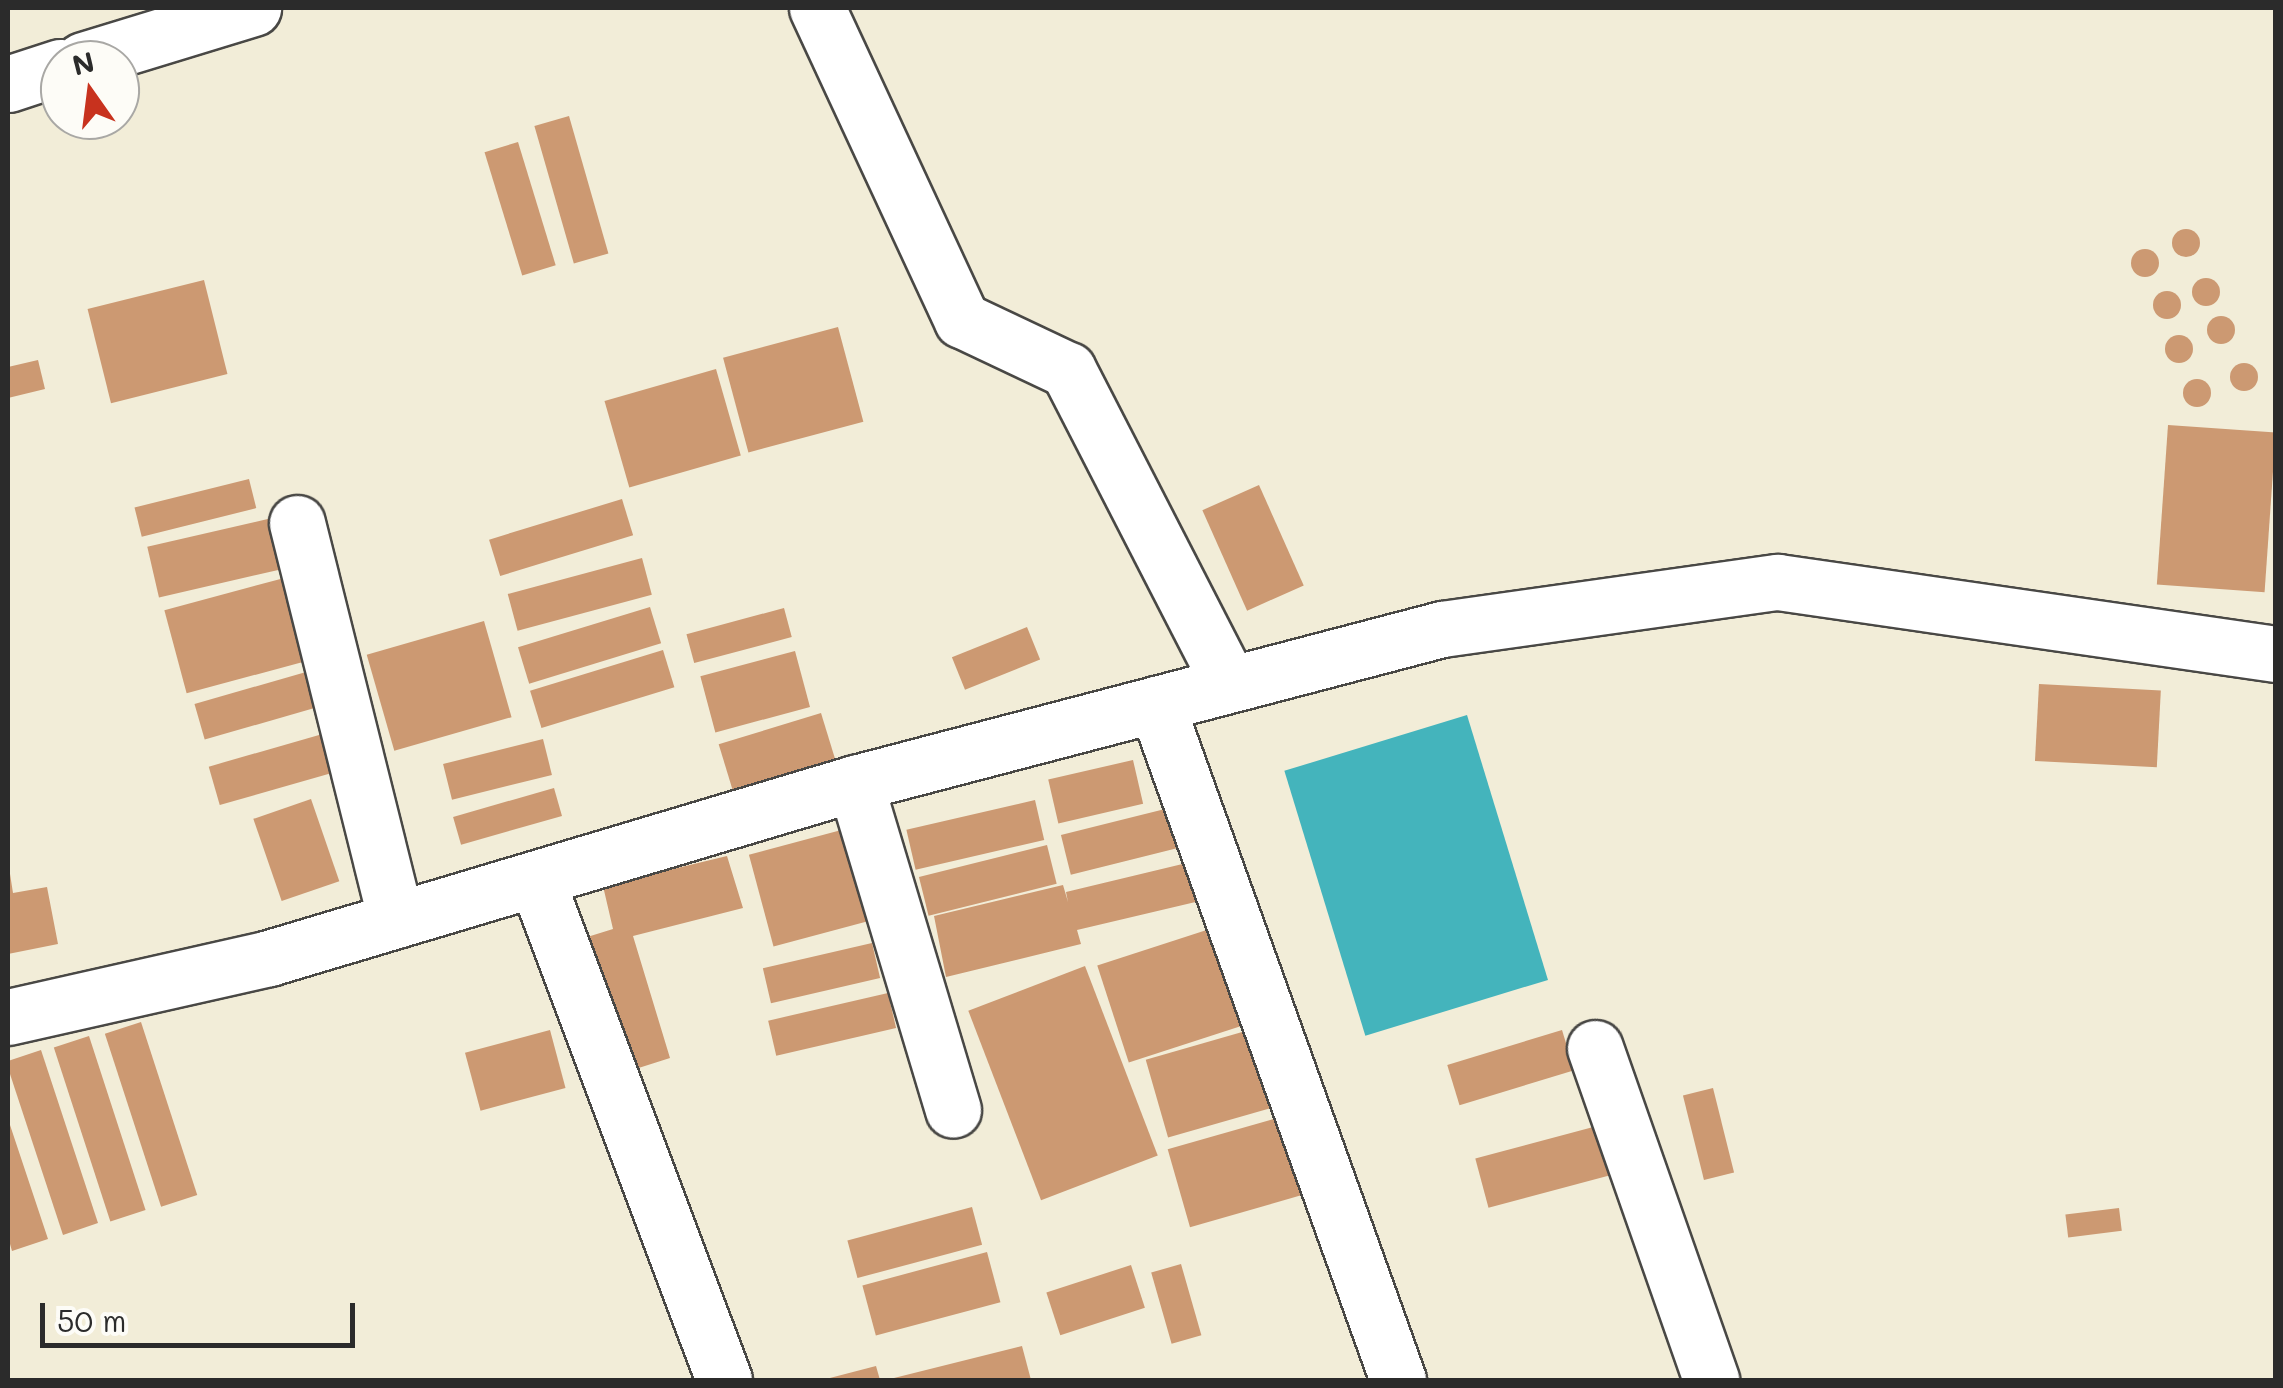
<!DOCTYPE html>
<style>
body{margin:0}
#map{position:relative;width:2283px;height:1388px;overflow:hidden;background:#f2edd8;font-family:Mali,sans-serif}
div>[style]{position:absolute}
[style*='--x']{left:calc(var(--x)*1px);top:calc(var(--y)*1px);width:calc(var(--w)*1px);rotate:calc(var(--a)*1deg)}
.water>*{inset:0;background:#44b4bc;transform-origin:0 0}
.building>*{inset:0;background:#cc9972;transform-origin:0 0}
.round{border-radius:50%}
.roads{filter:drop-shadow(2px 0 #494845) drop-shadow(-2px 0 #494845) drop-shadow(0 2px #494845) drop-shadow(0 -2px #494845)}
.minor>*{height:55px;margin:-27.5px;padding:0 27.5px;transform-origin:27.5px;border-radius:27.5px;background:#fff}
.major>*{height:55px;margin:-27.5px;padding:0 27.5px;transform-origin:27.5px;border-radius:27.5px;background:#fff}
span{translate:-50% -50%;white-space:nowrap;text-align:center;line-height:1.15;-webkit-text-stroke:8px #fdfcf7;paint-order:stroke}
.frame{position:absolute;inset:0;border:10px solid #2b2b2b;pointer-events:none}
.north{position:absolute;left:40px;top:40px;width:100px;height:100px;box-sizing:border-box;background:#fdfcf7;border:2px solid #a9a8a5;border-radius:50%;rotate:346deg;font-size:28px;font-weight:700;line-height:40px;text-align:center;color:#2b2b2b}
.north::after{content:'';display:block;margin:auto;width:35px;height:45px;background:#c8321e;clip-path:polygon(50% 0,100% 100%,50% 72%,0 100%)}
.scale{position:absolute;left:40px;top:1303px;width:315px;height:45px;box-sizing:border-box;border:5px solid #2b2b2b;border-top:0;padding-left:12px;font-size:30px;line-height:35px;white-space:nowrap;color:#2b2b2b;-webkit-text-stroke:8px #fdfcf7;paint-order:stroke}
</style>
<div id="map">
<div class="water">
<div style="left:1467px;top:715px;width:277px;height:191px;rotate:73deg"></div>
</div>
<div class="building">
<div style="left:569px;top:116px;width:143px;height:36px;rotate:74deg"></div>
<div style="left:518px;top:142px;width:129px;height:35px;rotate:73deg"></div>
<div class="round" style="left:2172px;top:229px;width:28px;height:28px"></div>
<div class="round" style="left:2131px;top:249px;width:28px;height:28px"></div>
<div class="round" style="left:2192px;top:278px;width:28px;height:28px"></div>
<div style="left:204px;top:280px;width:97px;height:120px;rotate:76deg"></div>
<div class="round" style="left:2153px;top:291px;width:28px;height:28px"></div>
<div class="round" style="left:2207px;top:316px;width:28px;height:28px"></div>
<div style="left:838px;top:327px;width:98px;height:119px;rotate:75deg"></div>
<div class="round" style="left:2165px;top:335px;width:28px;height:28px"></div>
<div style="clip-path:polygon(38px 360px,45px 389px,8px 398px,8px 367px)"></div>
<div class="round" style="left:2230px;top:363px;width:28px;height:28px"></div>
<div style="left:716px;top:369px;width:90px;height:116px;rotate:74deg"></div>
<div class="round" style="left:2183px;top:379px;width:28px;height:28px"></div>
<div style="left:2168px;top:425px;width:108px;height:160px;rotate:4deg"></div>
<div style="left:249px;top:479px;width:30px;height:118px;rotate:76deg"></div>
<div style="left:1259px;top:485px;width:110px;height:62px;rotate:66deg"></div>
<div style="left:622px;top:499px;width:38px;height:139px;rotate:73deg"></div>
<div style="left:272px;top:518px;width:52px;height:128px;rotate:77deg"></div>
<div style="left:642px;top:558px;width:38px;height:139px;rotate:75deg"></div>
<div style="left:288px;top:577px;width:86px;height:128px;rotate:75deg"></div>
<div style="left:650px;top:607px;width:38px;height:138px;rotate:73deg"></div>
<div style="left:784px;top:608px;width:30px;height:101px;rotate:75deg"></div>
<div style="left:484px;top:621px;width:100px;height:122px;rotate:74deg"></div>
<div style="left:1027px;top:627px;width:35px;height:81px;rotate:68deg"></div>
<div style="left:663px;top:650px;width:39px;height:139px;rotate:73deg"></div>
<div style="left:795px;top:651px;width:58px;height:98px;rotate:75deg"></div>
<div style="left:306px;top:672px;width:37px;height:116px;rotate:74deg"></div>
<div style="left:2039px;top:684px;width:122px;height:77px;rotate:3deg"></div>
<div style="left:821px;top:713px;width:49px;height:107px;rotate:73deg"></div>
<div style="left:326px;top:733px;width:40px;height:122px;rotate:74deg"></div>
<div style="left:543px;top:739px;width:37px;height:103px;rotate:76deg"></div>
<div style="left:1133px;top:760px;width:45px;height:87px;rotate:77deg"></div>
<div style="left:554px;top:788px;width:29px;height:105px;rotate:74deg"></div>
<div style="left:311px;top:799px;width:87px;height:61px;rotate:71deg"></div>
<div style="left:1035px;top:800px;width:41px;height:132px;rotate:77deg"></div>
<div style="left:1189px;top:803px;width:41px;height:132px;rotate:76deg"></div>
<div style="left:860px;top:825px;width:95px;height:115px;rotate:75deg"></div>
<div style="left:1047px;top:845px;width:40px;height:132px;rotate:76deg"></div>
<div style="clip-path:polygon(727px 856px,743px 908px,633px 936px,670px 1058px,626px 1072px,584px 938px,613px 929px,603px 886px)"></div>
<div style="clip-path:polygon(8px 861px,13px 893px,47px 887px,58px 944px,8px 954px)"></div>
<div style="clip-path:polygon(1195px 861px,1204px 900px,1077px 930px,1081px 944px,946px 977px,934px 916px,1063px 885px,1068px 902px,1066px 892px)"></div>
<div style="left:1219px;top:926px;width:102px;height:128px;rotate:72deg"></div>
<div style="left:872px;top:943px;width:36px;height:112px;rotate:77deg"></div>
<div style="left:1085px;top:966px;width:203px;height:125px;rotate:69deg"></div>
<div style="left:888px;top:993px;width:36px;height:123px;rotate:77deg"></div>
<div style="left:141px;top:1022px;width:182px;height:38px;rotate:72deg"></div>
<div style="left:1263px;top:1026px;width:81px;height:122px;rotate:74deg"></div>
<div style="left:550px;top:1030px;width:60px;height:88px;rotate:75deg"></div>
<div style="left:1562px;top:1030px;width:42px;height:120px;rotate:73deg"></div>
<div style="left:89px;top:1036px;width:183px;height:37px;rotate:72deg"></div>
<div style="clip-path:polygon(41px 1050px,98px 1223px,63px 1235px,8px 1068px,8px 1061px)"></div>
<div style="left:1713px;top:1088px;width:87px;height:31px;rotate:76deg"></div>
<div style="left:1284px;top:1116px;width:81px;height:121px;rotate:74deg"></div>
<div style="clip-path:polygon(8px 1119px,48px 1239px,12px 1251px,8px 1237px)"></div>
<div style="left:1597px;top:1126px;width:51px;height:126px;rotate:75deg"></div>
<div style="left:972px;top:1207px;width:39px;height:129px;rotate:75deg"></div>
<div style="left:2119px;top:1208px;width:23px;height:54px;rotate:83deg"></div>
<div style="left:987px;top:1252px;width:52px;height:129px;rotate:75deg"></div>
<div style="left:1181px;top:1264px;width:74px;height:31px;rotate:74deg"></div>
<div style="left:1131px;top:1265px;width:45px;height:89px;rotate:72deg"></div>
<div style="clip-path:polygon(1022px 1346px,1031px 1380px,890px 1380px,890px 1379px)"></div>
<div style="clip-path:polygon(876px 1366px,880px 1380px,826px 1380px,826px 1379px)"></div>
</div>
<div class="roads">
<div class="minor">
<div style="--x:817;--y:8;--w:344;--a:65.1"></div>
<div style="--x:962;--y:320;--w:117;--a:25.3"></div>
<div style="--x:1068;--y:370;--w:350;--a:62.8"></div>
<div style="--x:297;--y:523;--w:409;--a:76"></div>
<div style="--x:1156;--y:704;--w:718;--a:70.3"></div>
<div style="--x:855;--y:783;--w:341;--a:73.3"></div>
<div style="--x:536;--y:879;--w:535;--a:69.43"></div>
<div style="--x:8;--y:1017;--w:268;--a:-12.7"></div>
<div style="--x:269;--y:958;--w:612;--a:-16.63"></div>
<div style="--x:855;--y:783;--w:607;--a:-14.7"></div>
<div style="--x:1442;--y:629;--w:339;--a:-8"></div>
<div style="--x:1778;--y:582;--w:503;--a:8.23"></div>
<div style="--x:1595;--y:1048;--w:352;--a:70.7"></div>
</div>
<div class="major">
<div style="--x:83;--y:60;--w:178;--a:-17"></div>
<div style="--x:8;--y:84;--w:55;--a:-18.1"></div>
</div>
</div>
<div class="frame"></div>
<div class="north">N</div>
<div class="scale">50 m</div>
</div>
